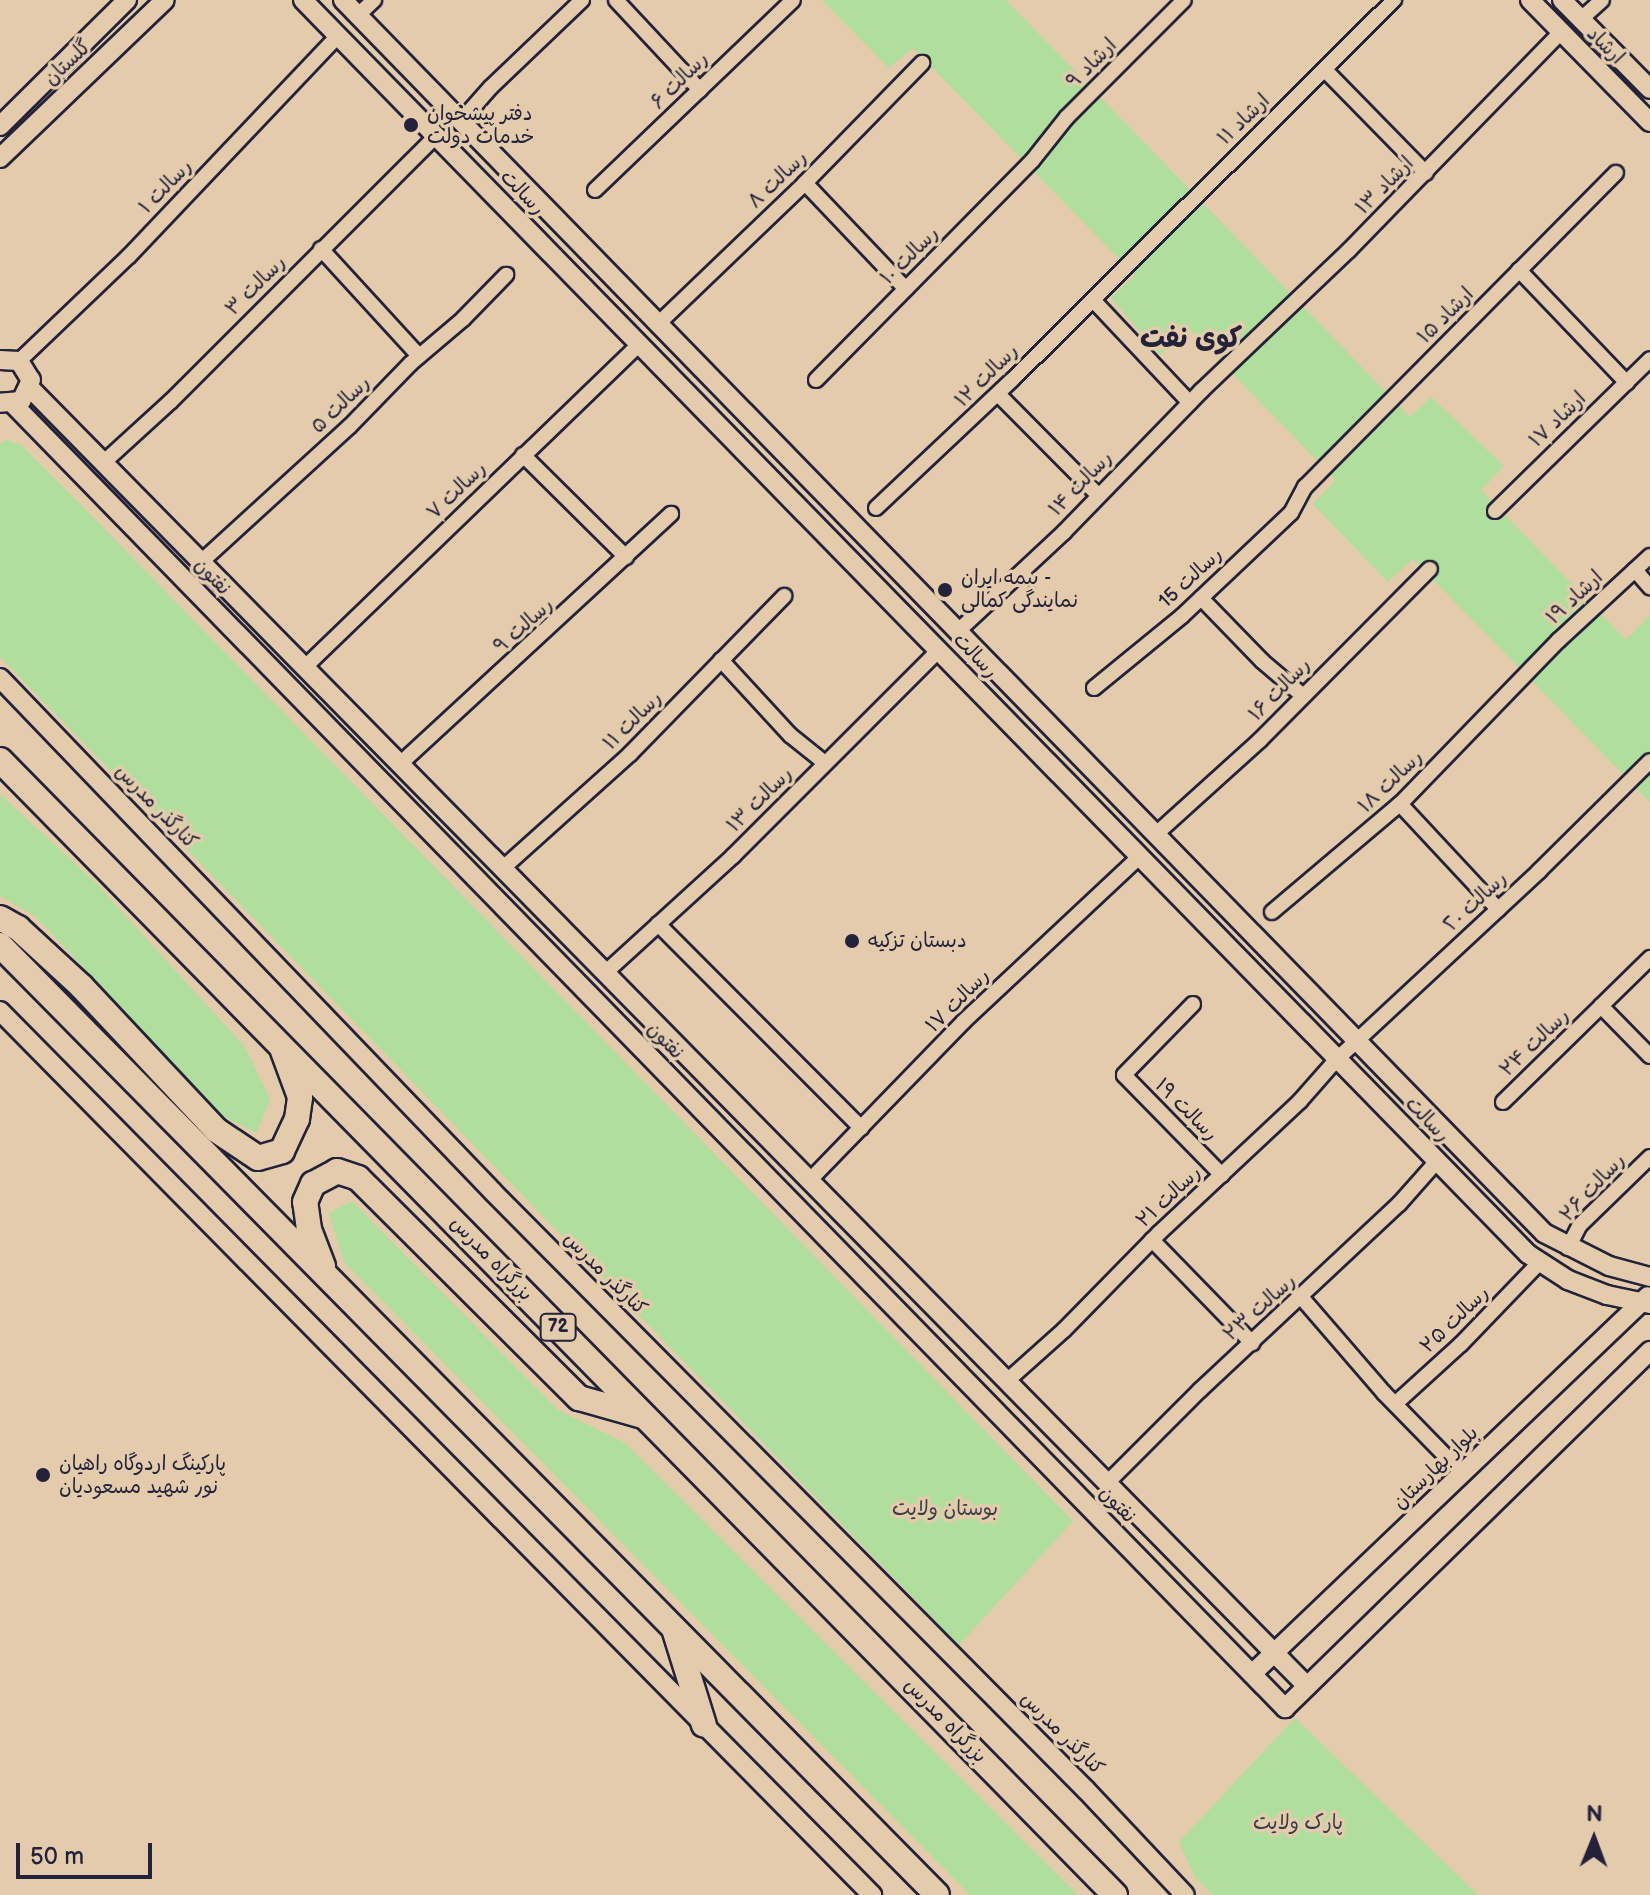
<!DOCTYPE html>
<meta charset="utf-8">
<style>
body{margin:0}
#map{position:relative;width:1650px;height:1895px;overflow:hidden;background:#e3cbac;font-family:"Balsamiq Sans","Playpen Sans Arabic",sans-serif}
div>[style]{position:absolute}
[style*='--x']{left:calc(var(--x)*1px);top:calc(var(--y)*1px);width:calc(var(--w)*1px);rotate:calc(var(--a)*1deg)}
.green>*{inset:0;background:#b0de9d}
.roads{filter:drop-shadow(2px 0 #22223b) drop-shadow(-2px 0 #22223b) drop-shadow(0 2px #22223b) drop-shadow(0 -2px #22223b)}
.minor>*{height:14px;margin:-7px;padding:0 7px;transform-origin:7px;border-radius:7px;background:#e3cbac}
.tertiary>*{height:18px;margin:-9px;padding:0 9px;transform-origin:9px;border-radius:9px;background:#e3cbac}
.trunk>*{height:24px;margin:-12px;padding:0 12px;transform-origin:12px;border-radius:12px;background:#e3cbac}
.dots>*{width:22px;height:22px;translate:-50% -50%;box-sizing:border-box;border:4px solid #e3cbac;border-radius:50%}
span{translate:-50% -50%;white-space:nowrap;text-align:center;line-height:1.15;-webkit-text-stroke:7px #e3cbac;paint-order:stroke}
.shield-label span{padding:2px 6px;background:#e3cbac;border:2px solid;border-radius:6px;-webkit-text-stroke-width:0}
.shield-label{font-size:18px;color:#22223b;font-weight:700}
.street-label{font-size:20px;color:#22223b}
.poi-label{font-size:20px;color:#22223b}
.left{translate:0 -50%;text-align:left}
.park-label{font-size:20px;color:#373e4a}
.district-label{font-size:28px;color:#22223b;font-weight:700}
.north{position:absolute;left:1554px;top:1799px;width:80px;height:80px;-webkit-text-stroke:6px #e3cbac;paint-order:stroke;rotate:1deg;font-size:22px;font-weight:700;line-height:32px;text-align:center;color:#22223b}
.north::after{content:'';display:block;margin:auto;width:28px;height:36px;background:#22223b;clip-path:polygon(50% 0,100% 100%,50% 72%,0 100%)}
.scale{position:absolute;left:16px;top:1843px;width:136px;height:36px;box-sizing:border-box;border:4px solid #22223b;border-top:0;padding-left:10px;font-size:24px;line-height:28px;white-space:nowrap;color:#22223b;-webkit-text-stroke:6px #e3cbac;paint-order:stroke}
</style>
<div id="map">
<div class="green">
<div style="clip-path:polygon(822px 0,1006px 0,1410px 417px,1431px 397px,1504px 466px,1481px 490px,1626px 640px,1650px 615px,1650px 802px,1413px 559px,1388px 582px,1313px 504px,1336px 480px,1188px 328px,1160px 355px,1111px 298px,1135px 275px,913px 48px,889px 68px)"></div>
<div style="clip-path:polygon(6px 440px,21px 445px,82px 506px,1073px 1521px,959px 1645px,0 657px,0 444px)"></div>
<div style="clip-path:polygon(0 794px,94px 881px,245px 1047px,270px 1099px,257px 1133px,222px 1116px,36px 917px,0 896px)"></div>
<div style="clip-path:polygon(352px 1201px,558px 1410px,625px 1443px,1078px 1895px,970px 1895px,344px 1262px,329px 1213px)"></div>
<div style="clip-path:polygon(1295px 1718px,1478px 1895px,1213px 1895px,1195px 1877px,1179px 1842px)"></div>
</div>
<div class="roads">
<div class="minor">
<div style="--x:616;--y:0;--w:123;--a:47"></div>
<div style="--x:358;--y:15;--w:22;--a:-43"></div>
<div style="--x:1581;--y:19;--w:28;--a:-42"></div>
<div style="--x:1325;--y:70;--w:144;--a:45.6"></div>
<div style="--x:461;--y:121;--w:45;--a:-48.6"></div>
<div style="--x:491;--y:87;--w:126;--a:-43.7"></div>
<div style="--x:805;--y:183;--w:146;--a:46.4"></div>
<div style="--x:595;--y:190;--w:274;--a:-43.8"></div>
<div style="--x:321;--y:249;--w:145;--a:47.5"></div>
<div style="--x:1519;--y:270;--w:156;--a:46.3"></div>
<div style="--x:1093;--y:300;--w:141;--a:46.7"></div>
<div style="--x:659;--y:323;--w:202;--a:-43.8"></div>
<div style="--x:805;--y:183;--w:168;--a:-45.7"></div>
<div style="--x:19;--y:361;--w:152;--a:-43.7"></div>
<div style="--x:129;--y:256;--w:303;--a:-46.5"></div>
<div style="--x:816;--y:380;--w:308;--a:-45.4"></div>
<div style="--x:1032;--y:161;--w:56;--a:-51.5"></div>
<div style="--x:1067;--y:117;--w:165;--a:-45"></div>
<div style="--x:998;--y:394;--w:142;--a:45.3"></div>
<div style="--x:523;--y:455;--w:145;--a:44.7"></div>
<div style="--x:103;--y:463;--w:92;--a:-42.4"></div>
<div style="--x:171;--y:401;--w:375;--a:-45"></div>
<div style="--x:876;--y:508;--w:187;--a:-43.3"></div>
<div style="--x:1012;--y:380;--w:539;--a:-44.85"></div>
<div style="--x:1495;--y:511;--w:217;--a:-44.4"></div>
<div style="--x:201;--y:562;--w:200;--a:-42.4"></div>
<div style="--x:349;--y:427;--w:88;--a:-45.9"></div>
<div style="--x:410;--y:364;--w:70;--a:-40.3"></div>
<div style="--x:463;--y:319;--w:62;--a:-45.7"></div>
<div style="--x:1635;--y:570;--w:23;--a:49"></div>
<div style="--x:1201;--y:598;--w:88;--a:45.9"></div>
<div style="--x:1262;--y:661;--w:52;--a:40.4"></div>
<div style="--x:958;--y:631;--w:145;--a:-43"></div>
<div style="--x:1064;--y:532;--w:197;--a:-45.8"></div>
<div style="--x:1201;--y:391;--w:204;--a:-43.6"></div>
<div style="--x:1349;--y:250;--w:304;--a:-45.8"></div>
<div style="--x:721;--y:660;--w:102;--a:47.4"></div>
<div style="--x:790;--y:735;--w:45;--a:38.7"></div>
<div style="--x:305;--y:667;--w:465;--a:-44"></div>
<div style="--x:1094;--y:688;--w:114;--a:-39.3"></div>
<div style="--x:1182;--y:616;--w:150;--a:-43.4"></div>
<div style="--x:1291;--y:513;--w:30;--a:-62"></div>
<div style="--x:1305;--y:487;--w:442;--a:-45.3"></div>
<div style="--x:400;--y:764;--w:369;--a:-42.7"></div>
<div style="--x:1400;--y:804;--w:144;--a:47"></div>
<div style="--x:1156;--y:834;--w:140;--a:-42.1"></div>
<div style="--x:1260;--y:740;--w:241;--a:-45.2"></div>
<div style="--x:503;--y:868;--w:171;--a:-41.9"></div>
<div style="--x:630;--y:754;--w:221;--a:-45.7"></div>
<div style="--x:1272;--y:912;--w:167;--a:-40.2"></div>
<div style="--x:1400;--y:804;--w:228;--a:-45.9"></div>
<div style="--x:1559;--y:640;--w:124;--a:-42.7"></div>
<div style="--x:658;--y:924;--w:288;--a:45.1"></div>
<div style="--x:606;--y:972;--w:172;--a:-42.4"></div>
<div style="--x:733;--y:856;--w:290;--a:-45"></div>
<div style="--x:1193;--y:1004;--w:99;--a:134.2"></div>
<div style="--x:1124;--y:1075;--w:140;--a:45.6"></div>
<div style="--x:1601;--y:1006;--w:69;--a:-44.4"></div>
<div style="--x:1503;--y:1102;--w:137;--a:-44.4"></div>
<div style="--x:1601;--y:1006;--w:70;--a:45.6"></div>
<div style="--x:810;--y:1180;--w:221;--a:-45.9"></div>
<div style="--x:964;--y:1021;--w:240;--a:-43.1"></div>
<div style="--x:1152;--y:1240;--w:144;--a:45.8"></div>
<div style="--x:1568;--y:1248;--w:25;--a:-63"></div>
<div style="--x:1579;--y:1226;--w:99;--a:-44.2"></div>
<div style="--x:1302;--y:1298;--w:125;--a:49.2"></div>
<div style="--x:1384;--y:1393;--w:112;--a:45.7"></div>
<div style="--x:1008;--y:1380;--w:75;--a:-41.8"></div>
<div style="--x:1064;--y:1330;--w:136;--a:-45.6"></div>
<div style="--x:1159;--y:1233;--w:193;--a:-43.1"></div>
<div style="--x:1300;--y:1101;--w:56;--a:-48.6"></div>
<div style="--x:1337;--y:1059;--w:276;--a:-42.9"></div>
<div style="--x:1539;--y:871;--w:156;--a:-44.7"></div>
<div style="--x:1395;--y:1404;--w:89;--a:-42.3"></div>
<div style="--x:1461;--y:1344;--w:114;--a:-46.1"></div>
<div style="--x:1108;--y:1482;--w:130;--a:-45"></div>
<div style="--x:1200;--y:1390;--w:272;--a:-43.1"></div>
<div style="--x:1399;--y:1204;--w:57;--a:-48.5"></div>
</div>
<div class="tertiary">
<div style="--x:303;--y:0;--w:1753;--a:45.67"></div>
<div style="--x:1528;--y:1254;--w:48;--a:33"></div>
<div style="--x:1568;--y:1280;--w:42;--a:21"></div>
<div style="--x:1607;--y:1295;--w:44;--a:11.8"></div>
<div style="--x:343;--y:0;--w:1721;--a:45.75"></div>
<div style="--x:1544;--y:1233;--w:73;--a:26.9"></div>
<div style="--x:1609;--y:1266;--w:42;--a:15"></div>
<div style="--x:1530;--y:0;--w:171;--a:45.5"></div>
<div style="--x:1562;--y:0;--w:125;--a:45.3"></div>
<div style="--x:0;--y:126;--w:179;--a:-44.8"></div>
<div style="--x:0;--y:158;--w:228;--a:-43.8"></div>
<div style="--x:0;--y:360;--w:19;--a:3"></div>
<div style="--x:19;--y:361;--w:22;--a:58"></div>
<div style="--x:31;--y:380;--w:23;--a:115"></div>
<div style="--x:21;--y:401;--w:21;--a:175"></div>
<div style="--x:30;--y:388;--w:1821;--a:45.47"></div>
<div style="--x:13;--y:404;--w:1822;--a:45.71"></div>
<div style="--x:1285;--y:1708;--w:511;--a:-44.37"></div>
<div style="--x:0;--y:678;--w:712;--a:46.19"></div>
<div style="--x:493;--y:1192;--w:842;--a:45.24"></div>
<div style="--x:1086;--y:1790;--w:144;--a:46.7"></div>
<div style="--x:0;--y:1011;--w:1242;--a:45.39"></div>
<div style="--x:1252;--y:1674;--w:547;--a:-43.67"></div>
</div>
<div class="trunk">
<div style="--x:0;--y:760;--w:1591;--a:45.51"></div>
<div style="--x:0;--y:918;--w:21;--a:29"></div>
<div style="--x:18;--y:928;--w:86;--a:42.6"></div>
<div style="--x:81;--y:986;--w:197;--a:46.8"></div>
<div style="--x:216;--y:1130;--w:50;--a:33.7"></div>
<div style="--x:258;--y:1158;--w:25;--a:-16"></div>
<div style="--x:282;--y:1151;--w:35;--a:-65"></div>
<div style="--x:297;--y:1119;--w:22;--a:-82"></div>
<div style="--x:300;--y:1097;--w:49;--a:-110.3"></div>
<div style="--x:0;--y:945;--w:1334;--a:45.39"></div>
<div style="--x:323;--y:1266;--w:40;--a:-111"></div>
<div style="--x:309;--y:1229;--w:27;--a:-98"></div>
<div style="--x:305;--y:1202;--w:20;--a:-66"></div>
<div style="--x:313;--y:1184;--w:27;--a:-28"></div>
<div style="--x:337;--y:1171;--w:22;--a:18"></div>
<div style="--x:358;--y:1178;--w:312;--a:44.9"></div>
<div style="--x:579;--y:1398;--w:66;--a:15.7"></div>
<div style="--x:675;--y:1632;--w:97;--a:72.7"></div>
</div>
</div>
<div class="dots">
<div style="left:411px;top:125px;background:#22223b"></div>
<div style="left:945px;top:590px;background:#22223b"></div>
<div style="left:852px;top:941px;background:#22223b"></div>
<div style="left:43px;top:1475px;background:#22223b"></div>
</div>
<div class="shield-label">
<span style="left:558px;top:1327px">72</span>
</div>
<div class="street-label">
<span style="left:1605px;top:46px;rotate:45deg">ارشاد</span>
<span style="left:68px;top:63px;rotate:-43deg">گلستان</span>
<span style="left:1092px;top:64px;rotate:-45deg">ارشاد ۹</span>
<span style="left:680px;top:81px;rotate:-45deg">رسالت ۶</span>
<span style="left:1244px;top:120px;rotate:-44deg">ارشاد ۱۱</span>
<span style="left:778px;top:180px;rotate:-44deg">رسالت ۸</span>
<span style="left:1385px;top:186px;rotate:-45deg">ارشاد ۱۳</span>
<span style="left:166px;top:187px;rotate:-46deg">رسالت ۱</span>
<span style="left:522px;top:193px;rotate:46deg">رسالت</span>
<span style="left:910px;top:256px;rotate:-45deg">رسالت ۱۰</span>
<span style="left:256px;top:286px;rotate:-45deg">رسالت ۳</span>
<span style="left:1446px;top:316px;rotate:-45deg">ارشاد ۱۵</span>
<span style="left:987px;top:376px;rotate:-45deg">رسالت ۱۲</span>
<span style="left:341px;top:405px;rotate:-44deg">رسالت ۵</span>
<span style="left:1558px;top:420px;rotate:-44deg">ارشاد ۱۷</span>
<span style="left:1081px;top:484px;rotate:-46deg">رسالت ۱۴</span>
<span style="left:457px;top:491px;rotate:-44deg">رسالت ۷</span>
<span style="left:212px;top:577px;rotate:46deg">نفتون</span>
<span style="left:1191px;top:578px;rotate:-43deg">رسالت 15</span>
<span style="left:1575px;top:598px;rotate:-43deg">ارشاد ۱۹</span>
<span style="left:524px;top:626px;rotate:-42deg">رسالت ۹</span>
<span style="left:975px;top:656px;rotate:46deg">رسالت</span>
<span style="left:1280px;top:690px;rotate:-46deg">رسالت ۱۶</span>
<span style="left:633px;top:721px;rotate:-45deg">رسالت ۱۱</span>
<span style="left:1391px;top:782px;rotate:-44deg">رسالت ۱۸</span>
<span style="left:760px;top:800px;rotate:-45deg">رسالت ۱۳</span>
<span style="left:156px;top:807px;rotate:46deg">کنارگذر مدرس</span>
<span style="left:1476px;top:902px;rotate:-43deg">رسالت ٢٠</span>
<span style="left:958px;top:1001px;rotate:-45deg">رسالت ۱۷</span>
<span style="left:665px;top:1041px;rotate:46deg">نفتون</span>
<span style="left:1535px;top:1043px;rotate:-44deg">رسالت ۲۴</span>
<span style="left:1186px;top:1110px;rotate:45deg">رسالت ۱۹</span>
<span style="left:1427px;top:1120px;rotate:46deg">رسالت</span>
<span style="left:1593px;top:1188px;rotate:-47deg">رسالت ۲۶</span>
<span style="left:1169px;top:1197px;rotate:-43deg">رسالت ۲۱</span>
<span style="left:491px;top:1259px;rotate:46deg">بزرگراه مدرس</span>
<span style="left:605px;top:1274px;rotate:45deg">کنارگذر مدرس</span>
<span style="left:1260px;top:1308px;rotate:-42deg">رسالت ۲۳</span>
<span style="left:1455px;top:1320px;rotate:-44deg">رسالت ۲۵</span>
<span style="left:1436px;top:1468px;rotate:-44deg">بلوار بهارستان</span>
<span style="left:1117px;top:1505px;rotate:46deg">نفتون</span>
<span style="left:945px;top:1721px;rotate:46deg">بزرگراه مدرس</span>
<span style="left:1062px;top:1734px;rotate:45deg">کنارگذر مدرس</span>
</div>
<div class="poi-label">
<span class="left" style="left:427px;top:126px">دفتر پیشخوان<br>خدمات دولت</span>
<span class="left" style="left:961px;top:590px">بیمه ایران -<br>نمایندگى کمالى</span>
<span class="left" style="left:868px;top:941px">دبستان تزکیه</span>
<span class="left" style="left:59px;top:1476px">پارکینگ اردوگاه راهیان<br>نور شهید مسعودیان</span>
</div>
<div class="park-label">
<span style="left:945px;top:1509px">بوستان ولایت</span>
<span style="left:1298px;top:1823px">پارک ولایت</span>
</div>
<div class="district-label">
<span style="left:1191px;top:339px">کوی نفت</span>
</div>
<div class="north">N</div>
<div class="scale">50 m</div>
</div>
